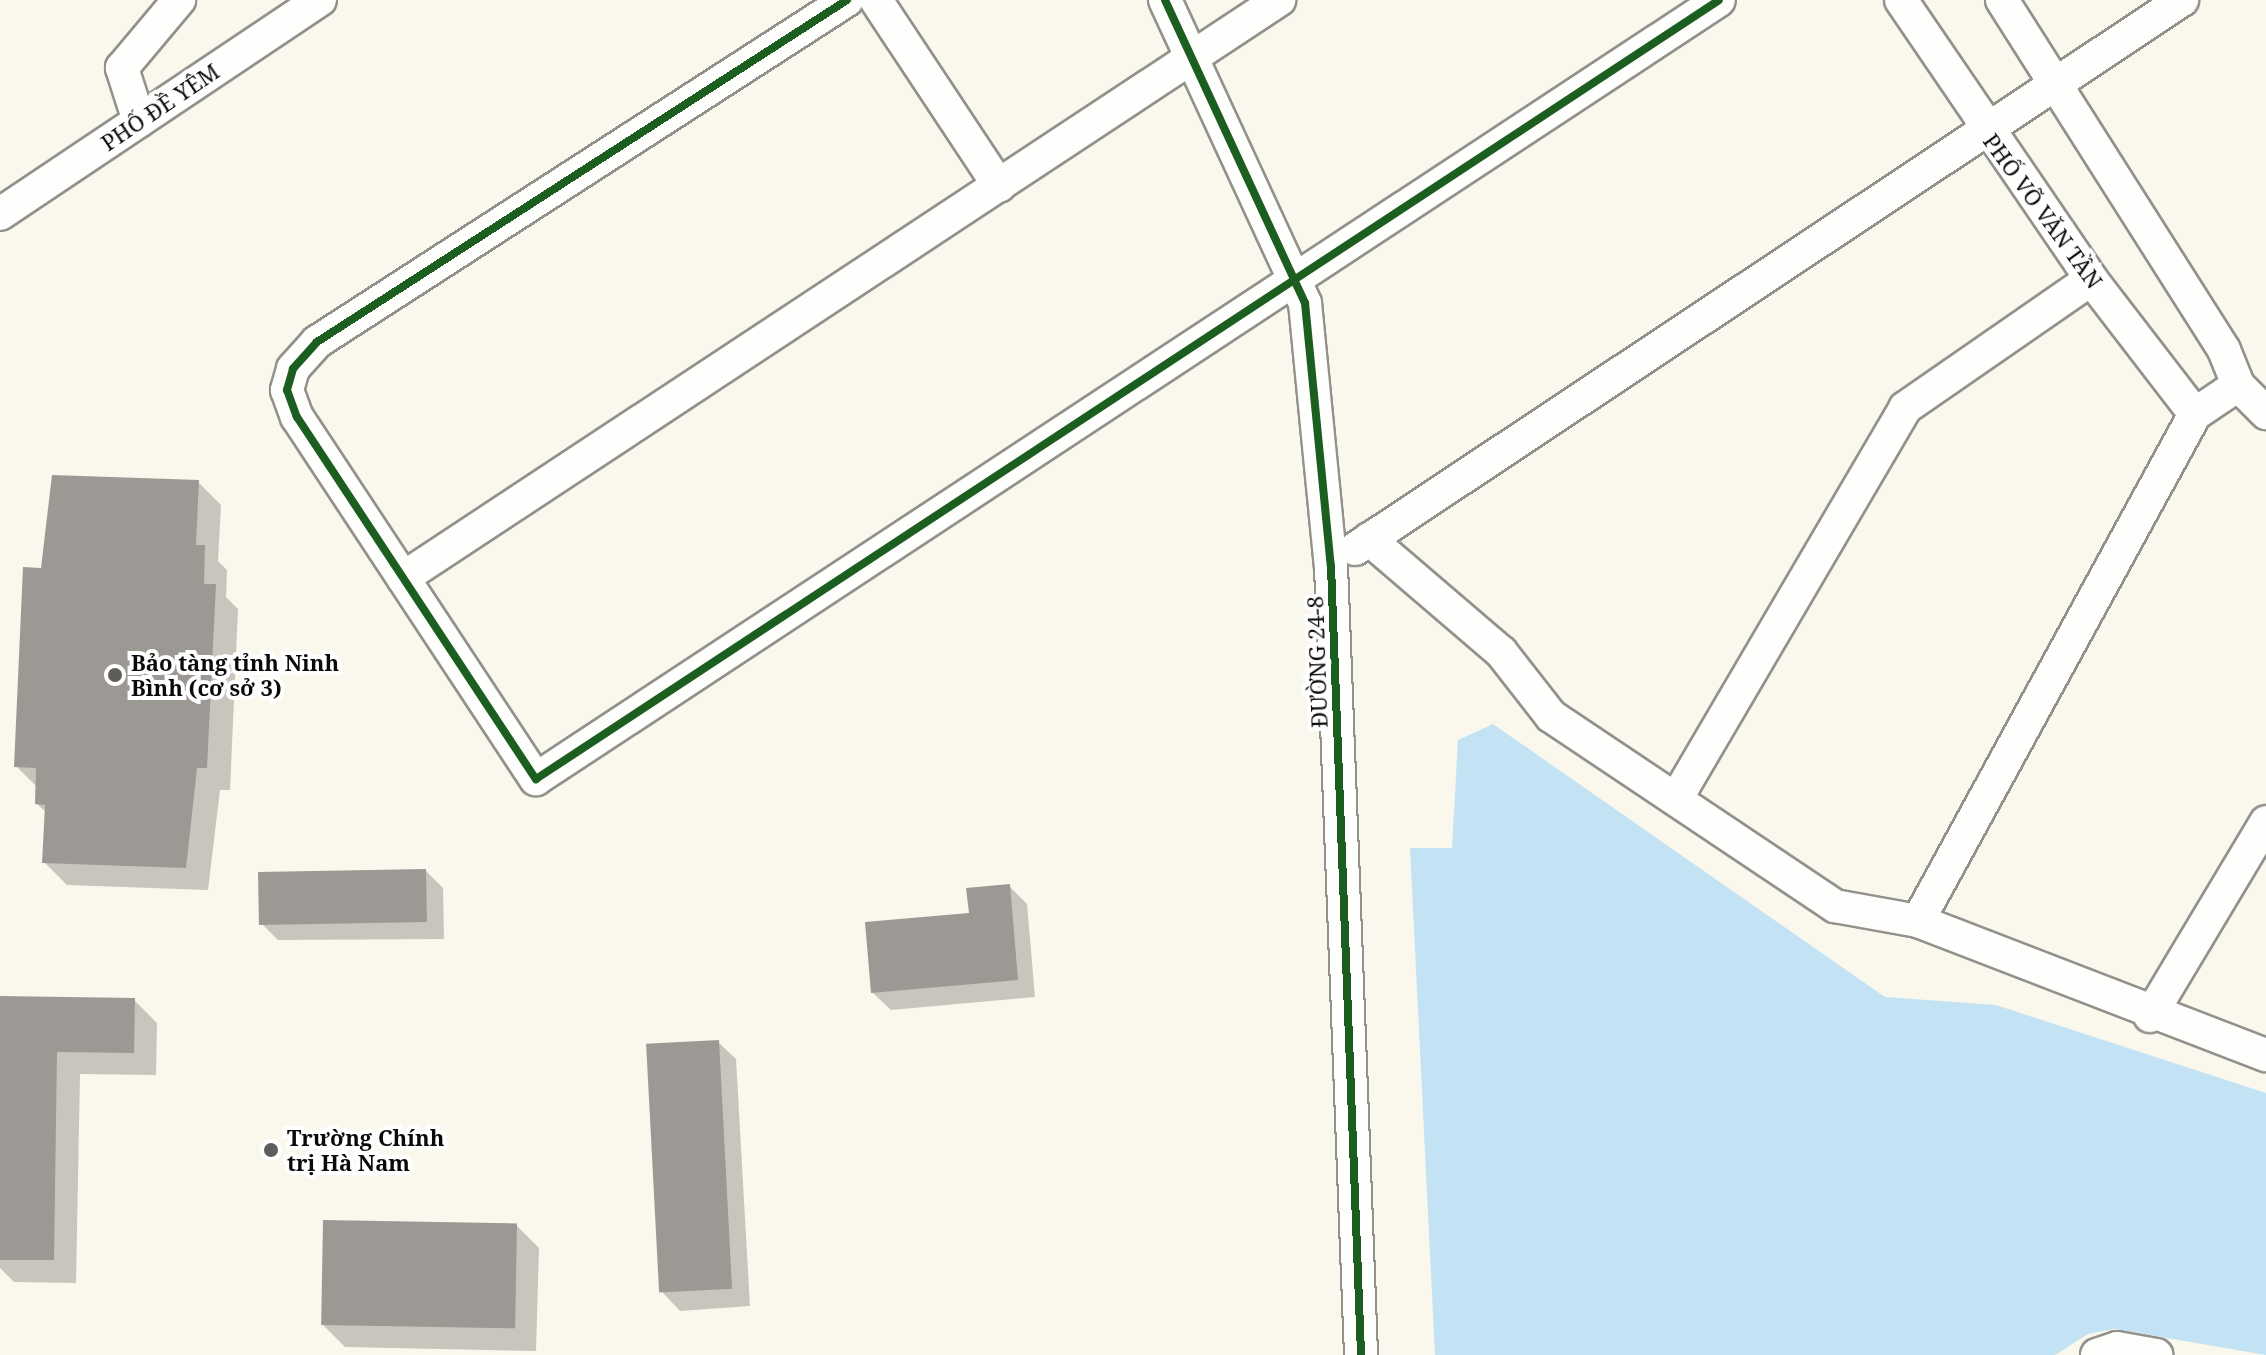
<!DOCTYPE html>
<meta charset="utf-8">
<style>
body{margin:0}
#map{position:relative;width:2266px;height:1355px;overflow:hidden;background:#faf7ed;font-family:"Noto Serif",serif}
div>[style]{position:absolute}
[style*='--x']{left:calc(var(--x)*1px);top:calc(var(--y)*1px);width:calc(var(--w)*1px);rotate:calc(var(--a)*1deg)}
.water>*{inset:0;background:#c3e3f4}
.shadow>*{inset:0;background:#0003}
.building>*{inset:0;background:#9c9994;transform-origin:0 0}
.roads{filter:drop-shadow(2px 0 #92918c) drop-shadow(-2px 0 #92918c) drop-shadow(0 2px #92918c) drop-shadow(0 -2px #92918c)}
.street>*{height:32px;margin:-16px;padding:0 16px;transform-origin:16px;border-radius:16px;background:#fefefc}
.cycleway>*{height:8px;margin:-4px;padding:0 4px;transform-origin:4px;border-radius:4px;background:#1b5e20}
.dots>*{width:22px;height:22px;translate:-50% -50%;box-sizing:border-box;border:4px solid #fff;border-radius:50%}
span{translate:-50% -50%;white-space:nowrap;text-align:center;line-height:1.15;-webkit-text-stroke:8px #fff;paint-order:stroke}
.street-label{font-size:22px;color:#0a0a0a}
.poi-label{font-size:22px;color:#0a0a0a;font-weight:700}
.left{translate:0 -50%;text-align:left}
</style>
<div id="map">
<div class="water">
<div style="clip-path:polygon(1493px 724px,1885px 997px,1996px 1005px,2266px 1093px,2266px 1355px,2114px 1329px,2088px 1334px,2055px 1355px,1435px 1355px,1410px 848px,1452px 848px,1458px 740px)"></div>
</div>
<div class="shadow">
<div style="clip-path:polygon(198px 482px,221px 505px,218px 561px,227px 570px,226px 597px,238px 609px,230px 790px,220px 790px,208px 890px,67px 885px,44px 862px,47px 813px,37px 804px,38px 788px,16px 766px,42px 570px)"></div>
<div style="clip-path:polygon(426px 871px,443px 888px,444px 939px,278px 940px,260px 922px)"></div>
<div style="clip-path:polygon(1009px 886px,1027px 904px,1035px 997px,891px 1010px,873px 993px)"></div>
<div style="clip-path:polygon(0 998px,134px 1000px,157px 1023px,156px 1075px,80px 1074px,76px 1283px,14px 1282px,0 1268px)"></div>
<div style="clip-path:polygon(718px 1042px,736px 1059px,750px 1306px,680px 1311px,663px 1293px)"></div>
<div style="clip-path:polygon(516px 1225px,539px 1248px,536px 1351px,345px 1347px,322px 1324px)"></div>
</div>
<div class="building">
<div style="clip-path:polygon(52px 475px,199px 480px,196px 545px,205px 545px,204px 584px,216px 584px,207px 768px,197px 768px,186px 868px,42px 863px,45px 805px,35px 804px,36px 768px,14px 767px,23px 567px,41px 568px)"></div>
<div style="left:426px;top:869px;width:53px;height:168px;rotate:89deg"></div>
<div style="clip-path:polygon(1010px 884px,1018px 980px,871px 993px,865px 922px,969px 913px,966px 888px)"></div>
<div style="clip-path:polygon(0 996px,135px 998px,134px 1053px,57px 1052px,54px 1260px,0 1260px)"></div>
<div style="left:719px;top:1040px;width:249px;height:73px;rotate:87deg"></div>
<div style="left:323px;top:1220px;width:194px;height:105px;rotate:1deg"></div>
</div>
<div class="roads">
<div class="street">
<div style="--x:847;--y:0;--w:631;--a:147.17"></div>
<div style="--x:317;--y:342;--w:36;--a:132"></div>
<div style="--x:293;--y:369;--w:22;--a:106"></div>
<div style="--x:287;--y:390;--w:29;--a:70"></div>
<div style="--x:297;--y:417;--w:434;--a:56.6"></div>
<div style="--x:536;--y:779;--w:1416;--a:-33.36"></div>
<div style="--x:876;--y:0;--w:223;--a:56.5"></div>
<div style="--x:1165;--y:0;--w:334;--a:65.2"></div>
<div style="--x:1305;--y:303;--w:264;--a:84.4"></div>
<div style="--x:1331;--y:566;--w:790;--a:87.82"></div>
<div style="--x:1901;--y:0;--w:338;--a:55.7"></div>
<div style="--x:2091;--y:279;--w:170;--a:52.4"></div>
<div style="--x:2002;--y:0;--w:414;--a:57.6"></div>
<div style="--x:2224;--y:350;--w:38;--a:68"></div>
<div style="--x:2238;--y:385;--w:40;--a:45"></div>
<div style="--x:139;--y:121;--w:56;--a:-107.8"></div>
<div style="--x:122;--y:68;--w:89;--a:-50"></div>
<div style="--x:0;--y:214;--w:385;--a:-33.8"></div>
<div style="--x:1369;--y:539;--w:174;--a:40.6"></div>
<div style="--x:1501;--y:652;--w:81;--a:52"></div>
<div style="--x:1551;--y:716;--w:342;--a:33.8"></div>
<div style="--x:1835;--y:906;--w:84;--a:10.2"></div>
<div style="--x:1918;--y:921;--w:373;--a:21.1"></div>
<div style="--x:1355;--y:549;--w:993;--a:-33.58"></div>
<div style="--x:403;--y:578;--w:1050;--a:-33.42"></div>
<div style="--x:1676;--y:799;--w:453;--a:-59.6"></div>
<div style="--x:1905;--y:408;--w:226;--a:-34.7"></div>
<div style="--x:1918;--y:921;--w:578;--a:-61.35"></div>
<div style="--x:2195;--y:414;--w:52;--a:-34"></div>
<div style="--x:2150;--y:1016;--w:226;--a:-59.1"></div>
<div style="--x:2097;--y:1355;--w:21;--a:-19"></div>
<div style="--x:2117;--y:1348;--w:40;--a:10"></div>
</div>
</div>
<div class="cycleway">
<div style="--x:847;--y:0;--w:631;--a:147.17"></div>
<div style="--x:317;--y:342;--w:36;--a:132"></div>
<div style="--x:293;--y:369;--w:22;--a:106"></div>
<div style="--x:287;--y:390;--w:29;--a:70"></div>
<div style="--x:297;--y:417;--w:434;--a:56.6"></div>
<div style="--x:536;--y:779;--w:1416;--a:-33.36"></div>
<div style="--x:1165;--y:0;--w:334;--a:65.2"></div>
<div style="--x:1305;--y:303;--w:264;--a:84.4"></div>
<div style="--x:1331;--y:566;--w:790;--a:87.82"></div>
</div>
<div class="dots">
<div style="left:115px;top:675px;background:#5e5d59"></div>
<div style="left:271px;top:1150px;background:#5e5d59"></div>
</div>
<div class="street-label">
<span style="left:160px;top:107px;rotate:-34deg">PHỐ ĐỀ YÊM</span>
<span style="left:2043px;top:211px;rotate:54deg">PHỐ VÕ VĂN TẦN</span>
<span style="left:1317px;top:662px;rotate:-92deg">ĐƯỜNG 24-8</span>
</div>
<div class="poi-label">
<span class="left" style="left:131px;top:675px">Bảo tàng tỉnh Ninh<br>Bình (cơ sở 3)</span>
<span class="left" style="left:287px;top:1150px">Trường Chính<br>trị Hà Nam</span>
</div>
</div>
